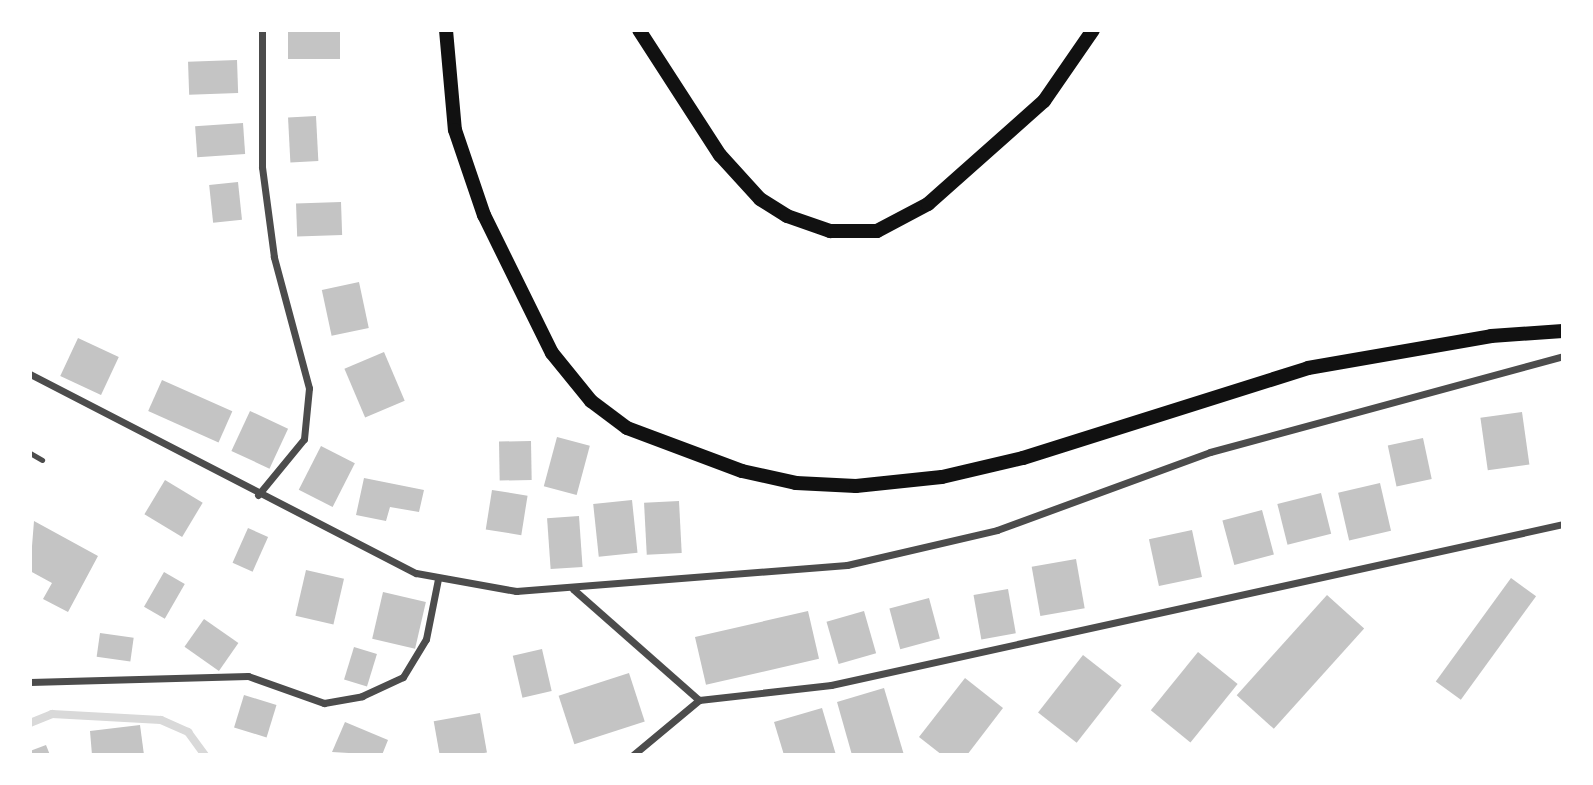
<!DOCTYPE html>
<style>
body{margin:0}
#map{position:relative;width:1593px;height:785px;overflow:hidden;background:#fff;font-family:"Nunito Sans",sans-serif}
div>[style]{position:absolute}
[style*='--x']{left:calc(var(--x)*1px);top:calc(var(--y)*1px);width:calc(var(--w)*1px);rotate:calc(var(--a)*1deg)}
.stream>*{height:8px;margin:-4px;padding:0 4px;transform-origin:4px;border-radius:4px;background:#d9d9d9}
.building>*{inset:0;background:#c4c4c4;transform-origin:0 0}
.service>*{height:5px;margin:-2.5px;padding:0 2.5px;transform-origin:2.5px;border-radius:2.5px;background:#4c4c4c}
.minor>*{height:7px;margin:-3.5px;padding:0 3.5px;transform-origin:3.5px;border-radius:3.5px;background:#4c4c4c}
.secondary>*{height:14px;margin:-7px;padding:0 7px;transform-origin:7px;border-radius:7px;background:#111}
span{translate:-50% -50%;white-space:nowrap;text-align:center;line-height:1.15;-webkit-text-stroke:5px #fff;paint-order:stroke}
.frame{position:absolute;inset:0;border:32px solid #fff;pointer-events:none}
</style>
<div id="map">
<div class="stream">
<div style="--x:30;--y:723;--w:24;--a:-22"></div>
<div style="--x:52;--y:714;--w:109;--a:3.2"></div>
<div style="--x:161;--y:720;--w:30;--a:24"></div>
<div style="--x:188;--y:732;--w:29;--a:54"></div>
</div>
<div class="building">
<div style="left:288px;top:30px;width:52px;height:29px"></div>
<div style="left:237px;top:60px;width:33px;height:49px;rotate:88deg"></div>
<div style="left:316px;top:116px;width:45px;height:28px;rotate:87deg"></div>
<div style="left:243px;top:123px;width:31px;height:48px;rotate:86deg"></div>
<div style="left:238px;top:182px;width:38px;height:29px;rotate:84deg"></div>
<div style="left:341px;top:202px;width:33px;height:45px;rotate:88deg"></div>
<div style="left:359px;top:282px;width:47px;height:38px;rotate:78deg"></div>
<div style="left:78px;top:338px;width:45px;height:42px;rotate:25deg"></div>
<div style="left:384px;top:352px;width:53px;height:43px;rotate:67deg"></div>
<div style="left:162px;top:380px;width:77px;height:34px;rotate:24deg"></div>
<div style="left:250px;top:411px;width:42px;height:44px;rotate:25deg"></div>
<div style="left:1522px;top:412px;width:53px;height:42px;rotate:82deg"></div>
<div style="left:557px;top:437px;width:34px;height:51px;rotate:15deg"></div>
<div style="left:1423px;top:438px;width:42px;height:36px;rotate:78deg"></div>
<div style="left:531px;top:441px;width:39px;height:32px;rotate:89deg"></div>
<div style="left:321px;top:446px;width:38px;height:49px;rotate:27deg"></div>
<div style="clip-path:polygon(364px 478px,424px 490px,419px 512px,390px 507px,386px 521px,356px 515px)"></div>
<div style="left:165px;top:480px;width:44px;height:40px;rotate:31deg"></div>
<div style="left:1380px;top:483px;width:49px;height:43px;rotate:77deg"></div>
<div style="left:492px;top:490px;width:36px;height:40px;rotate:9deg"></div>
<div style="left:1321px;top:493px;width:42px;height:45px;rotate:76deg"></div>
<div style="left:632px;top:500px;width:53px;height:39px;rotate:84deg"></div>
<div style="left:679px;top:501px;width:52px;height:35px;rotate:87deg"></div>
<div style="left:1262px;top:510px;width:46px;height:41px;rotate:75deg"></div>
<div style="left:579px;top:516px;width:51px;height:32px;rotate:86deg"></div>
<div style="clip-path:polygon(34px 521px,98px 556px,68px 612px,43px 599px,52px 583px,30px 571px)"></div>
<div style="left:248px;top:528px;width:22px;height:38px;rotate:24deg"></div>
<div style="left:1192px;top:530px;width:48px;height:44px;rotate:78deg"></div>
<div style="left:1076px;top:559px;width:50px;height:45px;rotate:80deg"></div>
<div style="left:306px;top:570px;width:39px;height:47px;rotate:13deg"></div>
<div style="left:164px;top:572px;width:24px;height:40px;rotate:30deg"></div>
<div style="left:1511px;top:578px;width:31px;height:128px;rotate:36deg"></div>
<div style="left:1008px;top:589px;width:45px;height:35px;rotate:80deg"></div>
<div style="left:383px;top:592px;width:44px;height:48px;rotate:13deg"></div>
<div style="left:1327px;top:595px;width:50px;height:135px;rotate:42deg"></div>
<div style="left:929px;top:598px;width:42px;height:41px;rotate:75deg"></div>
<div style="left:808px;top:611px;width:49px;height:116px;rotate:77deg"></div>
<div style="left:864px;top:611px;width:44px;height:39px;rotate:74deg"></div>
<div style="left:204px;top:619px;width:42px;height:34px;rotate:35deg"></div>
<div style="left:100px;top:633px;width:34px;height:24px;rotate:8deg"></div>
<div style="left:354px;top:647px;width:24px;height:34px;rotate:17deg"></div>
<div style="left:542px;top:649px;width:43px;height:30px;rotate:77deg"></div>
<div style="left:1198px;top:652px;width:51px;height:75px;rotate:39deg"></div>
<div style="left:1083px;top:655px;width:49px;height:73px;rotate:38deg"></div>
<div style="left:629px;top:673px;width:51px;height:74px;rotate:72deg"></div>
<div style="clip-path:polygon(965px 678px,1003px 708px,967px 755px,942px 755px,919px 737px)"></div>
<div style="clip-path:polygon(884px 688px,904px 755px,852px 755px,837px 702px)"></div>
<div style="left:244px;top:695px;width:34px;height:34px;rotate:17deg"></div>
<div style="clip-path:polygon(822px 708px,836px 755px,784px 755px,774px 722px)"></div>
<div style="left:480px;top:713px;width:40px;height:47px;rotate:80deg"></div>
<div style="clip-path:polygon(345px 722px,388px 740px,382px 755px,332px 752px)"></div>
<div style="clip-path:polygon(140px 725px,144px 755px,92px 755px,90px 731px)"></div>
<div style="clip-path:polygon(46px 745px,50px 755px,30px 755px,30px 751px)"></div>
</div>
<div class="service">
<div style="--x:30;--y:453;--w:14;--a:30"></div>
</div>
<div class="minor">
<div style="--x:30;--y:374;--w:434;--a:27.3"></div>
<div style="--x:416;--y:573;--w:102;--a:10.2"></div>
<div style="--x:516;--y:591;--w:332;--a:-4.5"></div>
<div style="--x:847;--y:565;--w:154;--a:-13.1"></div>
<div style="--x:997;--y:530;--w:227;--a:-20.1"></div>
<div style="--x:1210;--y:452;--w:366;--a:-15.2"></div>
<div style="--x:258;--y:495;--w:72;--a:-50.6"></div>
<div style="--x:304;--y:439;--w:51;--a:-84.4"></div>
<div style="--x:309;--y:388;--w:136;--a:-105"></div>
<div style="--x:274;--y:257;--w:91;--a:-97.6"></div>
<div style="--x:262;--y:167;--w:137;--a:-90"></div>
<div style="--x:573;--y:589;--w:168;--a:41.4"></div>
<div style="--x:30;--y:682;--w:218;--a:-1.6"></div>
<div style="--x:248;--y:676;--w:81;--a:19.6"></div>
<div style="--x:324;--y:703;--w:39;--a:-10"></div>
<div style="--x:362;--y:696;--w:45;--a:-24.9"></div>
<div style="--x:403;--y:677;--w:44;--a:-58.8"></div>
<div style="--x:426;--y:639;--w:61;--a:-78.7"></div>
<div style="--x:633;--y:755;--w:86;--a:-39.8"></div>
<div style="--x:699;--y:700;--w:133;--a:-6.5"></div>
<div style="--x:831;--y:685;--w:749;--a:-12.4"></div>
</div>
<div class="secondary">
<div style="--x:446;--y:30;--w:100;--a:84.9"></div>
<div style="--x:455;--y:130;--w:90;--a:71.2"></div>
<div style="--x:484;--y:215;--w:154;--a:63.8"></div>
<div style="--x:552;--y:353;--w:62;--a:50.9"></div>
<div style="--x:591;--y:401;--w:45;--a:36.9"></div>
<div style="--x:627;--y:428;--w:123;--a:20.5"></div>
<div style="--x:742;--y:471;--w:55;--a:12.5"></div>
<div style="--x:796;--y:483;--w:60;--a:2.9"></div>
<div style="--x:856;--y:486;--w:86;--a:-6"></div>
<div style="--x:942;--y:477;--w:83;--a:-13.2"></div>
<div style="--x:1023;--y:458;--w:299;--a:-17.5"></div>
<div style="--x:1308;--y:368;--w:186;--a:-9.9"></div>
<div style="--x:1491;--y:336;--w:72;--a:-4"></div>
<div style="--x:639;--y:30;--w:149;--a:57.1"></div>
<div style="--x:720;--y:155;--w:59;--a:47.7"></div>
<div style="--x:760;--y:199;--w:32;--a:32"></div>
<div style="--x:787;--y:216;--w:46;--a:19.2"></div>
<div style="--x:830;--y:231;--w:47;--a:0"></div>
<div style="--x:877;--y:231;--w:58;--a:-27.9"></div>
<div style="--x:928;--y:204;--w:155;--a:-41.6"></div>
<div style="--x:1044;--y:101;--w:86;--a:-55.4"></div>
</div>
<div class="frame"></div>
</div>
